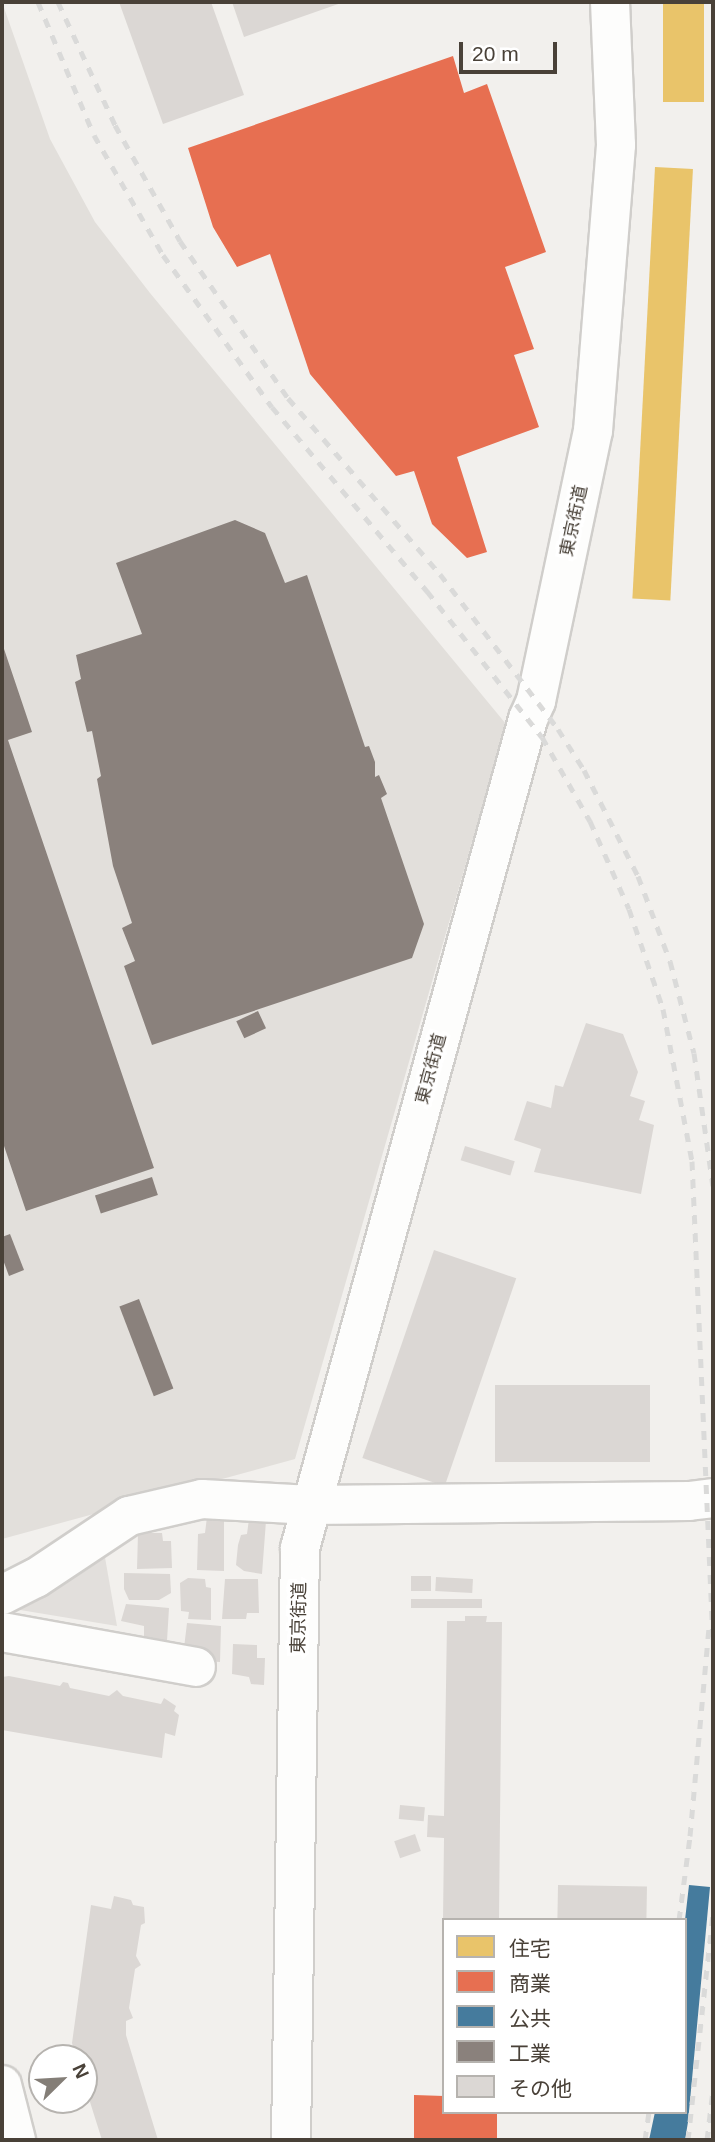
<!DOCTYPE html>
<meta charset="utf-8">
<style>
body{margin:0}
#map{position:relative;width:715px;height:2142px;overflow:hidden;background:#f2f0ed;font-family:Arial,"Noto Sans JP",sans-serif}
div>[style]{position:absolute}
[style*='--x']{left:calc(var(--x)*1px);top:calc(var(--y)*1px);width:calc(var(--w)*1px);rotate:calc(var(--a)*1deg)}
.industrial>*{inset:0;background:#e2dfdb}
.parking>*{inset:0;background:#e2dfdc}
.homes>*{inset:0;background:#e9c46a;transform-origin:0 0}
.shops>*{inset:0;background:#e76f51}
.public>*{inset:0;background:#457b9d}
.industry>*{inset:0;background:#8a817c;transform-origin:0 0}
.building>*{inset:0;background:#dbd7d4;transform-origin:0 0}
.roads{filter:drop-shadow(2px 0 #d0cecb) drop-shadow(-2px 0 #d0cecb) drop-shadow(0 2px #d0cecb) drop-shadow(0 -2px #d0cecb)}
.minor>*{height:38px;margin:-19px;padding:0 19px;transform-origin:19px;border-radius:19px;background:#fdfdfc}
.rail>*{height:5px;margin-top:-2.5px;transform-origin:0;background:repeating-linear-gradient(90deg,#dadad9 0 9px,transparent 0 18px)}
span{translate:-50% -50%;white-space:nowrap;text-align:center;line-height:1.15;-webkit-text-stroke:7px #fff;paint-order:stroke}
.street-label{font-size:18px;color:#494138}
.frame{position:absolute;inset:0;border:4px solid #494138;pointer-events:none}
.legend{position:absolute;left:442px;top:1918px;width:245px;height:196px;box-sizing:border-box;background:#fff;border:2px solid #b6b3af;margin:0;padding:9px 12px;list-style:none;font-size:21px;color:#494138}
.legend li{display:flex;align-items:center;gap:14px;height:35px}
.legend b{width:35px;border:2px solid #b6b3af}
.north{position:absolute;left:28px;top:2044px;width:70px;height:70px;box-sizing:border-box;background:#fff;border:2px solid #b6b3af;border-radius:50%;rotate:66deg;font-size:19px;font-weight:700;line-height:28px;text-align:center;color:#494138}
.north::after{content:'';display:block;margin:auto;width:24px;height:32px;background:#847e77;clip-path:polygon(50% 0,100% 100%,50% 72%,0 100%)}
.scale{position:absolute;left:459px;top:42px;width:98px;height:32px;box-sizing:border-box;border:4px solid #494138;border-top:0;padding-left:9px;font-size:21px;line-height:24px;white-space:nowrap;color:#494138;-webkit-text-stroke:5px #fff;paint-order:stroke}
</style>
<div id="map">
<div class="industrial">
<div style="clip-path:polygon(2px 2px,50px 139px,95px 222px,150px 293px,506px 724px,295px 1459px,2px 1539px)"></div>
</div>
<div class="parking">
<div style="clip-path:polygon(103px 1546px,117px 1626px,2px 1607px)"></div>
</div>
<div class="homes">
<div style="left:663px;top:2px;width:41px;height:100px"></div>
<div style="left:655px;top:167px;width:38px;height:432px;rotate:3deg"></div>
</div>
<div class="shops">
<div style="clip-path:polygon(453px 56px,464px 93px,487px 84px,546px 252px,505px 267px,534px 349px,514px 355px,539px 427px,457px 457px,487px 552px,467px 558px,432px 524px,414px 471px,396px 476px,310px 374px,270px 254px,237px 267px,213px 227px,188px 148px)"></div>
<div style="clip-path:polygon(414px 2095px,444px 2096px,444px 2112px,497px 2112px,497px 2140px,414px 2140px)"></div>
</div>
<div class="public">
<div style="clip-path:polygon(689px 1885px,710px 1887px,688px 2122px,685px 2140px,649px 2140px,655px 2112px,685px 2112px,685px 1920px)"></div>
</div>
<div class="industry">
<div style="clip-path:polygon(235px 520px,265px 533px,285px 583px,307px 575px,365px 747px,369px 746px,375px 762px,375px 777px,379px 775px,387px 794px,381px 798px,424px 924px,412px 958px,152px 1045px,124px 966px,135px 961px,122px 928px,132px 923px,113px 866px,97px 779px,101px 776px,92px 731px,87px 732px,75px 682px,81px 679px,76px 655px,142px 634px,116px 563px)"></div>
<div style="clip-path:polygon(2px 643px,32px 732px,8px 740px,154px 1168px,26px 1211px,2px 1140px)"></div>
<div style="left:258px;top:1011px;width:19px;height:24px;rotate:65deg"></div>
<div style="left:152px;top:1177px;width:19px;height:60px;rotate:72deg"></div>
<div style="clip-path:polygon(10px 1234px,24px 1270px,9px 1276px,2px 1257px,2px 1237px)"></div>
<div style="left:139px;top:1299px;width:96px;height:21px;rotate:69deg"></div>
</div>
<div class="building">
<div style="clip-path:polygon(119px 2px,211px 2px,244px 95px,163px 124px)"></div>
<div style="clip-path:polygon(232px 2px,344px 2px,244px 37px)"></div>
<div style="clip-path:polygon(586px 1023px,623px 1034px,638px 1072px,630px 1096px,645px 1101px,639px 1120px,654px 1125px,641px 1194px,534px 1172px,541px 1149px,514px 1140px,527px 1101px,551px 1108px,555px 1085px,563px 1087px)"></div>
<div style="left:465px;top:1146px;width:52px;height:15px;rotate:17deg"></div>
<div style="left:434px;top:1250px;width:87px;height:220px;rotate:19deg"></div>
<div style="left:650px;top:1385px;width:77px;height:155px;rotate:90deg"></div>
<div style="clip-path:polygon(207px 1517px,224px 1519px,224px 1571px,197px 1570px,198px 1534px,205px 1533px)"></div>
<div style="clip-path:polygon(249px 1519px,266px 1521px,262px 1574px,244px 1571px,236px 1565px,238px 1545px,241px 1535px,247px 1534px)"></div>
<div style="clip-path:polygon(138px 1533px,162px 1533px,163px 1541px,171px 1541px,172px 1568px,137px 1569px)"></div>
<div style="clip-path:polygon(124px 1573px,170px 1574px,171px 1593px,159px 1600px,129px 1600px,124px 1589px)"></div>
<div style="left:411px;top:1576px;width:20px;height:15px"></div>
<div style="left:436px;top:1577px;width:37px;height:14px;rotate:3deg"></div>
<div style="clip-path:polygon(188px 1578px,205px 1579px,206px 1587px,211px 1588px,211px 1620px,188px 1619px,189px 1612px,181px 1611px,180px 1583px)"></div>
<div style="clip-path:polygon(225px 1579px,258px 1579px,259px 1613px,247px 1613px,246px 1619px,222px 1619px)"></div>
<div style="left:411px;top:1599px;width:71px;height:9px"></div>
<div style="clip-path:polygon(126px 1604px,169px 1608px,167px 1641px,144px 1638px,144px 1626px,121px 1621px)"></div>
<div style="clip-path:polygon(465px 1616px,487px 1616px,486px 1622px,502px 1622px,499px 1920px,443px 1920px,444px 1838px,427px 1837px,428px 1815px,444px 1816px,447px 1621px,465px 1621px)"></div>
<div style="clip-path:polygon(187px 1623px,221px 1626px,220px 1662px,206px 1661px,205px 1650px,184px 1648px)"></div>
<div style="clip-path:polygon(233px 1644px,257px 1645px,257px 1658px,265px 1658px,264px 1685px,251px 1684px,249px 1677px,232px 1674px)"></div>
<div style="clip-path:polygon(9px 1676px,60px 1686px,63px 1682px,68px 1683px,70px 1688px,109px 1696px,117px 1690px,123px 1696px,161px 1704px,164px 1698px,176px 1706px,174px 1711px,179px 1715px,175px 1736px,165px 1733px,162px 1758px,2px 1730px,2px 1677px)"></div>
<div style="left:400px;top:1805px;width:25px;height:14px;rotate:5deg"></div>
<div style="left:415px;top:1834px;width:18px;height:22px;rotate:71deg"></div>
<div style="left:558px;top:1885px;width:89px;height:35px;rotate:1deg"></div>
<div style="clip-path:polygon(114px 1896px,131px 1900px,133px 1905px,144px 1907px,145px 1923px,141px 1925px,136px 1956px,141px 1965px,135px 1969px,129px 2008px,133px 2018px,126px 2021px,126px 2035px,158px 2140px,102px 2140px,84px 2083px,84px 2058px,76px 2058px,72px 2043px,91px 1905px,111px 1909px)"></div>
</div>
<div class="roads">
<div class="minor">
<div style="--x:2;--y:1595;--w:38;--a:-27"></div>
<div style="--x:36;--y:1578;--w:112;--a:-33.7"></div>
<div style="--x:129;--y:1516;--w:75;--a:-13.1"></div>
<div style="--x:202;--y:1499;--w:109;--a:3.2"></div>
<div style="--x:311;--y:1505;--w:378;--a:-0.6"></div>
<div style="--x:689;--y:1501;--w:24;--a:-7"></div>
<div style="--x:2;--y:1632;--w:197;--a:10.2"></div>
<div style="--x:2;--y:2085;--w:57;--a:75.7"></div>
<div style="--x:291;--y:2140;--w:592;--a:-89.13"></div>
<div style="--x:300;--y:1548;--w:860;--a:-74.62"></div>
<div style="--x:528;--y:719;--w:20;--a:-66"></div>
<div style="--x:536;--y:701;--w:276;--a:-78.1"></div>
<div style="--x:593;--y:431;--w:287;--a:-85.4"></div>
<div style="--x:616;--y:145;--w:143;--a:-92.4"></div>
</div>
</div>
<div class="rail">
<div style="--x:38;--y:2;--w:144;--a:67.2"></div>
<div style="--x:94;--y:135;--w:138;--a:60.1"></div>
<div style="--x:163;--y:255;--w:187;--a:54.4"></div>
<div style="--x:272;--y:407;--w:241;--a:49.9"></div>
<div style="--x:427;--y:591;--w:186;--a:51.8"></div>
<div style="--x:542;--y:737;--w:97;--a:60.3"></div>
<div style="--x:590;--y:821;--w:96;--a:66.1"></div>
<div style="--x:629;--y:909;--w:106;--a:71.2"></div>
<div style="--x:663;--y:1009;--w:155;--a:79.2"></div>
<div style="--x:692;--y:1161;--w:476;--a:87.5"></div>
<div style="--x:58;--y:2;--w:136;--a:65.1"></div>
<div style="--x:115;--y:125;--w:133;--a:60.7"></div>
<div style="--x:180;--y:241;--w:191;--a:55.5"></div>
<div style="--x:288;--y:398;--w:233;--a:49.2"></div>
<div style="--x:440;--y:574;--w:195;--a:52.7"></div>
<div style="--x:558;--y:729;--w:49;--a:57.6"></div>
<div style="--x:584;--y:770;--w:119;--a:63"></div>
<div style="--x:638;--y:876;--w:91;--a:69.4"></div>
<div style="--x:670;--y:961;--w:95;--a:75.4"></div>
<div style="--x:694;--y:1053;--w:134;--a:81.9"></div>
<div style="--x:679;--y:1920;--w:85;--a:-82.5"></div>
<div style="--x:690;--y:1836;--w:208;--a:-84.8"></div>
<div style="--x:645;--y:2140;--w:28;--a:-82"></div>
<div style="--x:688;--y:2140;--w:228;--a:-83.7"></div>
<div style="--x:707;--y:2140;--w:50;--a:-83.2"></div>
</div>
<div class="street-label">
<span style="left:574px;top:521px;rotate:-78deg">東京街道</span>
<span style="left:431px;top:1069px;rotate:-75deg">東京街道</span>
<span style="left:299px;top:1618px;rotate:-89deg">東京街道</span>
</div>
<div class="frame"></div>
<ul class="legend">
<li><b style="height:19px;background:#e9c46a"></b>住宅</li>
<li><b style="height:19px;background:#e76f51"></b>商業</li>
<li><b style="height:19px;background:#457b9d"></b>公共</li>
<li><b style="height:19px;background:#8a817c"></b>工業</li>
<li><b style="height:19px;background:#dbd7d4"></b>その他</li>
</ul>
<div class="north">N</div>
<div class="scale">20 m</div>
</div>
